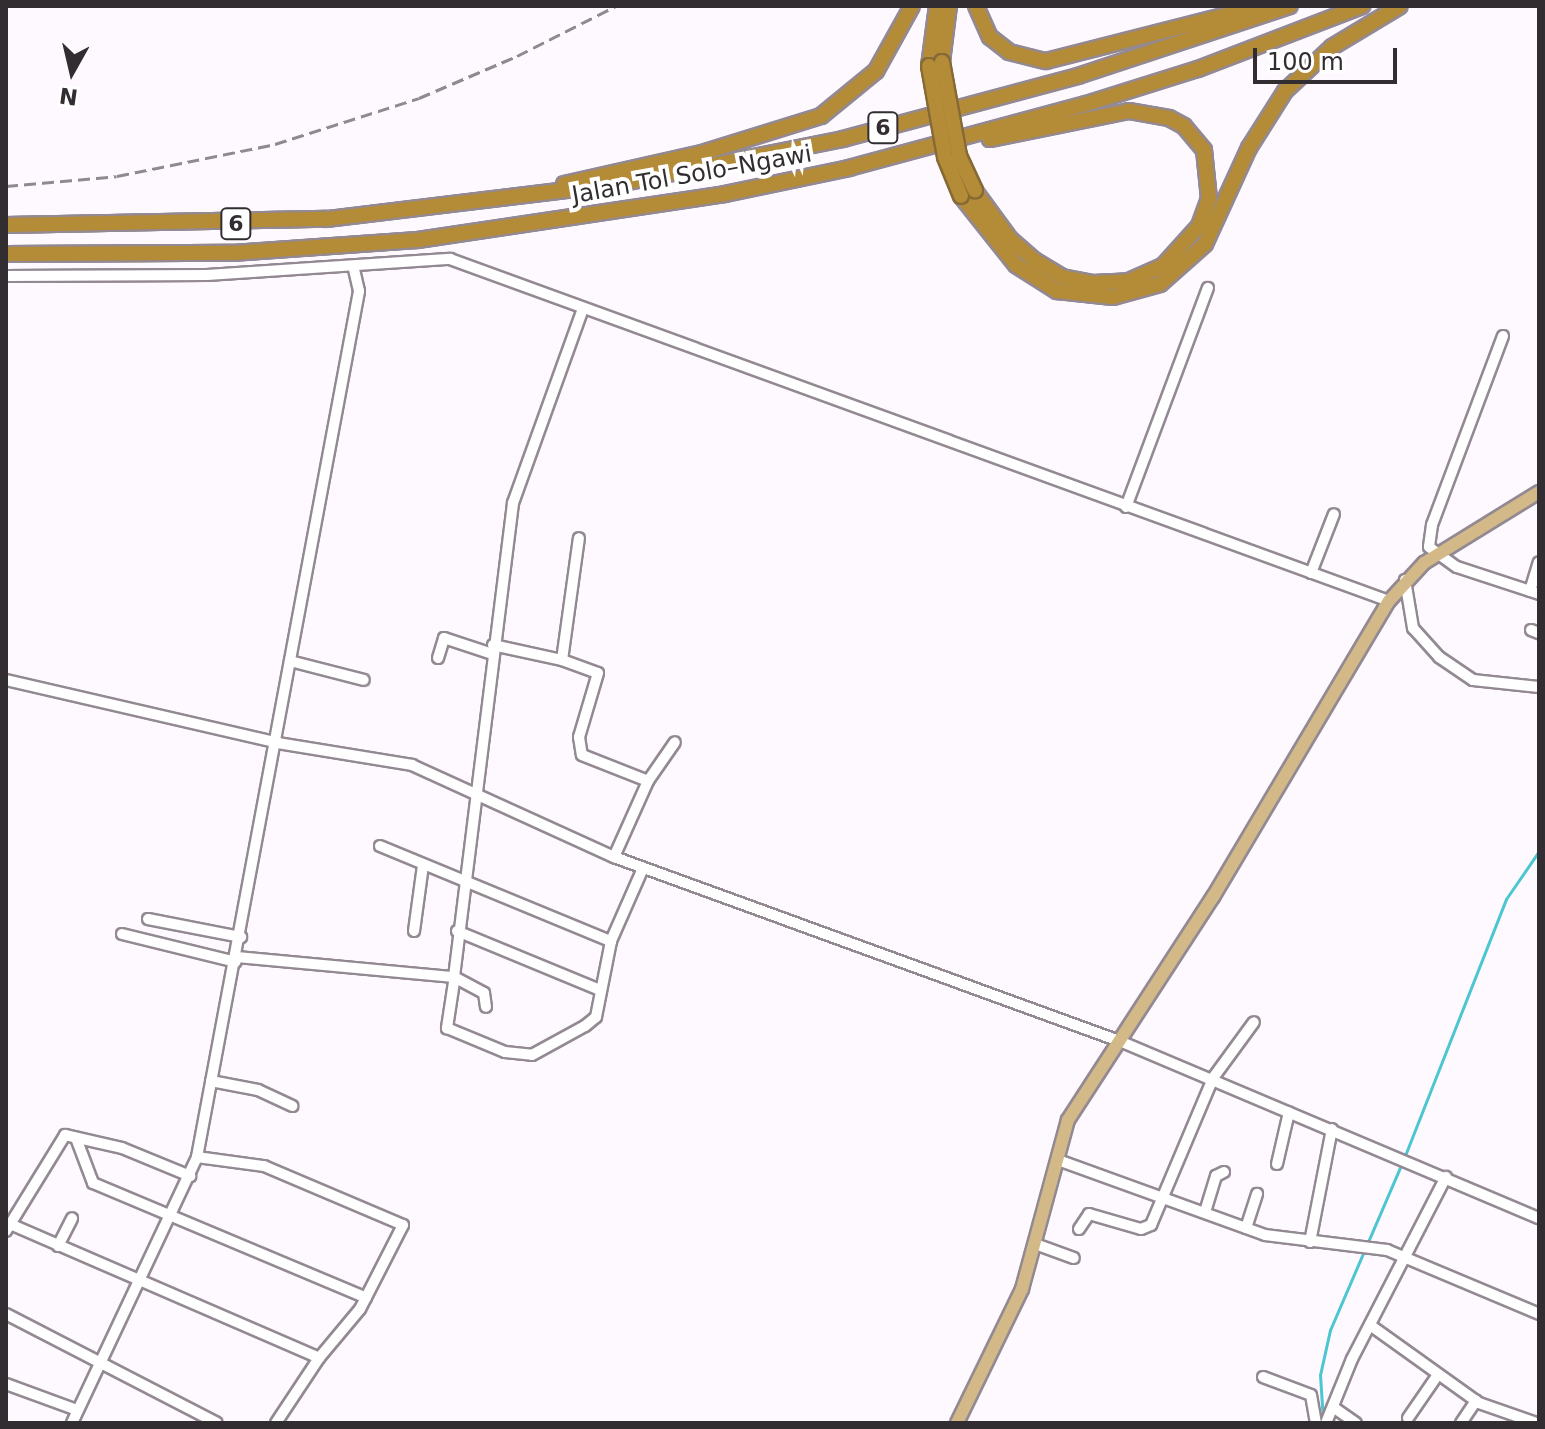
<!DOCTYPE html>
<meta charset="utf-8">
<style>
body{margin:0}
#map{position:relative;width:1545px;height:1429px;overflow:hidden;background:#fef9fe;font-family:"DejaVu Sans",sans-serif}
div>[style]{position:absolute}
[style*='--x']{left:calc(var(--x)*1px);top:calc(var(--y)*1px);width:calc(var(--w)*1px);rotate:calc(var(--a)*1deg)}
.stream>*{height:3px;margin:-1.5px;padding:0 1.5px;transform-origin:1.5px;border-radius:1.5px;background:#4cc6d0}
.roads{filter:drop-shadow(2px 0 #938993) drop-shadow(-2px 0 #938993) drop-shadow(0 2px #938993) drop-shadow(0 -2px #938993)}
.minor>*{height:10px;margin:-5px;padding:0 5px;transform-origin:5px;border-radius:5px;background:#fff}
.major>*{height:12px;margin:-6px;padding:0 6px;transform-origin:6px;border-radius:6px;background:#d2b987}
.highway>*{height:14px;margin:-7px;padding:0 7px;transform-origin:7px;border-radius:7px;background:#b48b37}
.rail>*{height:3px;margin-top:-1.5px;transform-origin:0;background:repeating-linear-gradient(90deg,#8f8a8f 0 12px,transparent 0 18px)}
.bridges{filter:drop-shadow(2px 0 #866a35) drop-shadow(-2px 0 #866a35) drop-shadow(0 2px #866a35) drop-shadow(0 -2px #866a35)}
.highway-bridge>*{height:14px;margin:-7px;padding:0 7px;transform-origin:7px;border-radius:7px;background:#b48b37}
span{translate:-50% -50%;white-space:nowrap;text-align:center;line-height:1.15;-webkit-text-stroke:8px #fff;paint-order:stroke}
.shield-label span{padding:2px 6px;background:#fff;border:2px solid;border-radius:6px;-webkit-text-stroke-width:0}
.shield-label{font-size:22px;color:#312d31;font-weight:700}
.street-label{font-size:24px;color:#312d31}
.frame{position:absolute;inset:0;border:8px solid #312d31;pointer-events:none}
.north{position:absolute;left:32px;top:32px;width:80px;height:80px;-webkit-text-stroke:6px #fff;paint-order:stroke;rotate:188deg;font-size:22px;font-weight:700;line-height:32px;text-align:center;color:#312d31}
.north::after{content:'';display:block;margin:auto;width:28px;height:36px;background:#312d31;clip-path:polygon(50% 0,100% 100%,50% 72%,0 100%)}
.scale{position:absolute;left:1253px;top:48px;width:144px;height:36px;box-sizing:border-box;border:4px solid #312d31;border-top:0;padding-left:10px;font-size:24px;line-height:28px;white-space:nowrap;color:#312d31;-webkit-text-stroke:6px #fff;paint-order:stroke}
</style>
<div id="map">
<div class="stream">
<div style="--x:1404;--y:1158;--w:278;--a:-68.5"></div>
<div style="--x:1506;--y:899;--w:58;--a:-55.5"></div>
<div style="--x:1323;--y:1421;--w:46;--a:-93.7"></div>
<div style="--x:1320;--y:1375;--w:46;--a:-77.5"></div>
<div style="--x:1330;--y:1330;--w:180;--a:-66.7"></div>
</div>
<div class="roads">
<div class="minor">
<div style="--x:6;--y:276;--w:201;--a:-0.3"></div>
<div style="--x:207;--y:275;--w:244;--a:-3.8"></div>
<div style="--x:450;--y:259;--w:999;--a:20.01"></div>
<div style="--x:1503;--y:336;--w:202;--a:110.6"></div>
<div style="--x:1432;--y:525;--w:22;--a:98"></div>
<div style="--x:1429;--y:547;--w:34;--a:36"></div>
<div style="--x:1457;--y:567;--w:86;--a:18.2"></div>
<div style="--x:1126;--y:507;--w:234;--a:-69.5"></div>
<div style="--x:1311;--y:573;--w:63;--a:-68.7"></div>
<div style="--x:1405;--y:580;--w:49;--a:80.5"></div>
<div style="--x:1413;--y:628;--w:39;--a:48"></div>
<div style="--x:1439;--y:657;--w:41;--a:34.1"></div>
<div style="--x:1473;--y:680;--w:66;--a:6.1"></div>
<div style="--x:1530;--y:591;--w:30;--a:-73"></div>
<div style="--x:1531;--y:630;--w:9;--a:21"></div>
<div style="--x:493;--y:645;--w:71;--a:12.3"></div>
<div style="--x:562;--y:660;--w:123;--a:-82.1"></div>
<div style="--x:438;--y:658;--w:21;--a:-73"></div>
<div style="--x:444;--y:638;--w:51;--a:18.4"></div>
<div style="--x:562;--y:660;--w:38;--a:20"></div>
<div style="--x:598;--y:673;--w:67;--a:106.5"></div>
<div style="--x:579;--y:737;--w:18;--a:81"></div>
<div style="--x:582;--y:755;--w:71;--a:21.5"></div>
<div style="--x:648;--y:781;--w:47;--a:-55.3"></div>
<div style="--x:290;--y:661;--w:76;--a:14.4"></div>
<div style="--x:6;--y:680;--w:279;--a:13"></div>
<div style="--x:278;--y:743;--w:136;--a:9.3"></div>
<div style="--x:412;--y:765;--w:222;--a:24.5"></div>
<div style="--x:614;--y:857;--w:541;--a:20.01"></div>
<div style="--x:1122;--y:1042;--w:453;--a:22.9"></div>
<div style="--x:380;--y:846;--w:250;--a:22.4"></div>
<div style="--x:614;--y:857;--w:83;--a:-65.9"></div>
<div style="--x:148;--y:919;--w:95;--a:11"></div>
<div style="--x:414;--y:931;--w:67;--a:-82.2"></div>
<div style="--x:457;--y:931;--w:155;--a:22.4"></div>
<div style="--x:122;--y:934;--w:117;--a:13.8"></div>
<div style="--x:237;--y:957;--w:218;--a:5.3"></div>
<div style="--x:454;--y:977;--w:34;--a:28"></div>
<div style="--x:484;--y:993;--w:14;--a:82"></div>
<div style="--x:454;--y:977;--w:478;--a:-82.9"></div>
<div style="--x:513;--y:503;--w:206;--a:-70.2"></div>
<div style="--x:454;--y:982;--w:47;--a:98.7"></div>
<div style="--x:447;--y:1028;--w:63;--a:22.5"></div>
<div style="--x:505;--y:1052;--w:27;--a:6"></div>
<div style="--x:532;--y:1055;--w:60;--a:-28.7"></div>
<div style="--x:585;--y:1026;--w:14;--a:-39"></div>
<div style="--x:596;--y:1017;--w:77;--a:-78.8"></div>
<div style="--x:611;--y:941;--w:80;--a:-66.3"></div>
<div style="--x:211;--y:1081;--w:48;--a:10.8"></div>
<div style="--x:258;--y:1090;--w:38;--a:25"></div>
<div style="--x:76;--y:1138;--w:48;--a:69.3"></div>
<div style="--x:93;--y:1183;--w:296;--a:22.8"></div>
<div style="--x:197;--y:1157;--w:68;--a:7.7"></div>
<div style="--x:264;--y:1166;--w:151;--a:23"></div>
<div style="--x:403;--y:1225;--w:94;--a:117.1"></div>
<div style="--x:360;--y:1309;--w:64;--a:129.9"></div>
<div style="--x:319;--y:1358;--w:78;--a:123.5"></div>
<div style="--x:1058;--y:1160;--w:220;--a:19.9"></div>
<div style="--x:1265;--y:1235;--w:123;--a:7"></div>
<div style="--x:1387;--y:1250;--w:165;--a:22.8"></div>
<div style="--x:1277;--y:1164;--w:53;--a:-77"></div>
<div style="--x:1205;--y:1212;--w:38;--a:-73"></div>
<div style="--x:1216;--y:1176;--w:9;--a:-27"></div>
<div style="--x:10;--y:1224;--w:337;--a:23.4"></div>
<div style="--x:1246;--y:1228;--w:36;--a:-72"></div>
<div style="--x:1079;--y:1229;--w:18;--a:-56"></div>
<div style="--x:1089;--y:1214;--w:54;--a:16.1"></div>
<div style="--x:1141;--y:1229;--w:11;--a:-22"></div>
<div style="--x:1151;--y:1225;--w:160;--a:-67.1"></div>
<div style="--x:1213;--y:1078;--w:69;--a:-53.8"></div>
<div style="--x:6;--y:1231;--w:113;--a:-58.4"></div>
<div style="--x:65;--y:1135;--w:58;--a:12.8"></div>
<div style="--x:122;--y:1148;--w:74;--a:22.4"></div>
<div style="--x:1310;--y:1242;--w:115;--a:-79"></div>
<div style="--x:1038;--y:1245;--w:38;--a:20"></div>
<div style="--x:58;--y:1246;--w:31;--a:-63"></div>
<div style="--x:6;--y:1314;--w:237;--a:27.3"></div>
<div style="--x:1370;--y:1325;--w:134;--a:35.6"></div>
<div style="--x:1479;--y:1403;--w:60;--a:19.3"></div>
<div style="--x:1263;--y:1377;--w:51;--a:20.6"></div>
<div style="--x:1311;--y:1395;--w:28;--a:80"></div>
<div style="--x:6;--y:1384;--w:76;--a:20.1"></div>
<div style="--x:1333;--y:1407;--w:28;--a:35"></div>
<div style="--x:1408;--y:1418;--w:51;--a:-55.4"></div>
<div style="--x:72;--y:1423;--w:294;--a:-64.8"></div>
<div style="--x:197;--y:1157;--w:881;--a:-79.4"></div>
<div style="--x:359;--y:291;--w:23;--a:-103"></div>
<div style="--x:1326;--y:1423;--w:69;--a:-67.9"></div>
<div style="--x:1352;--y:1359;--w:205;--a:-62.7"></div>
<div style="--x:1461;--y:1423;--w:27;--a:-56"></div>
</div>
<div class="major">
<div style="--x:957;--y:1423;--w:149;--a:-64.1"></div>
<div style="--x:1022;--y:1289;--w:175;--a:-74.8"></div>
<div style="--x:1068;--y:1120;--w:266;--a:-57"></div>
<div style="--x:1213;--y:897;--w:344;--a:-59.3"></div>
<div style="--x:1389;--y:601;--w:52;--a:-47.4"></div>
<div style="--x:1424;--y:563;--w:135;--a:-31.7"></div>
</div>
<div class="highway">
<div style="--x:976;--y:6;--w:34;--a:66"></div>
<div style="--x:990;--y:37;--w:24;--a:38"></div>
<div style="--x:1009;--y:52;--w:38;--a:14"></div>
<div style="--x:1046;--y:61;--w:223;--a:-14.3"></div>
<div style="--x:942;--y:62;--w:56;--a:-82.9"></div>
<div style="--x:929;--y:66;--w:61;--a:-82.4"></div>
<div style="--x:564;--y:184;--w:141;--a:-12.7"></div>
<div style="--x:702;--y:153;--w:125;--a:-17.3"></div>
<div style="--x:821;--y:116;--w:71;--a:-39.3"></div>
<div style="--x:876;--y:71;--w:74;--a:-61"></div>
<div style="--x:975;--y:191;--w:59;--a:53.9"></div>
<div style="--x:1010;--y:239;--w:32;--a:41"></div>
<div style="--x:1034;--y:260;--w:33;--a:31"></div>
<div style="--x:1062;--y:277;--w:32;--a:11"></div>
<div style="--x:1093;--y:283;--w:36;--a:-3"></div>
<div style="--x:1129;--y:281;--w:37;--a:-24"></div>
<div style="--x:1163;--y:266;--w:54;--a:-48"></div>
<div style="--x:1199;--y:226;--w:29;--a:-70"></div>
<div style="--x:1209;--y:199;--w:49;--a:-95.8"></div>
<div style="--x:1204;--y:150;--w:31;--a:-130"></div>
<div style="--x:1184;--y:126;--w:17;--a:-152"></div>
<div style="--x:1169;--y:118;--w:41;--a:-170.1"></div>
<div style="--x:1129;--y:111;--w:142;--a:168.6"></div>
<div style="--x:961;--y:196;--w:88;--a:51.4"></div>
<div style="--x:1016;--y:265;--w:49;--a:32.4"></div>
<div style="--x:1057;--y:291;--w:56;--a:6.1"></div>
<div style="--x:1113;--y:297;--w:49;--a:-15.5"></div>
<div style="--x:1160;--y:284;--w:60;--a:-41.6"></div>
<div style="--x:1205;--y:244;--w:106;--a:-65.4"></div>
<div style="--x:1249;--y:148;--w:67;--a:-57.7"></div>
<div style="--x:1285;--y:91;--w:64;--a:-43.1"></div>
<div style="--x:1332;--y:47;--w:79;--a:-31.1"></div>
<div style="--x:6;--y:225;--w:321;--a:-1.1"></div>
<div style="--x:327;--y:219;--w:293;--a:-6.9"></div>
<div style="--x:618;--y:184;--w:229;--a:-11.3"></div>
<div style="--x:843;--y:139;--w:243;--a:-15"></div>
<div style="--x:1078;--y:76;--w:223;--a:-18.3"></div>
<div style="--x:6;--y:254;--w:226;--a:-0.3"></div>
<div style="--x:232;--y:253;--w:186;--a:-4"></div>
<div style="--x:418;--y:240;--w:310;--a:-8.5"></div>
<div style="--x:725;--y:194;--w:127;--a:-11.8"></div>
<div style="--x:849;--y:168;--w:245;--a:-15.1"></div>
<div style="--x:1086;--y:104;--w:117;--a:-17.4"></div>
<div style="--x:1198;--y:69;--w:176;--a:-21"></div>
</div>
</div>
<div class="rail">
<div style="--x:6;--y:186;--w:111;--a:-5.1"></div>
<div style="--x:117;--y:176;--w:161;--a:-11.4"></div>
<div style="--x:275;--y:144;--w:151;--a:-17.7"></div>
<div style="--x:419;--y:98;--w:107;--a:-23.2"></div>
<div style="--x:517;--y:56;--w:111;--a:-26.8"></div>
</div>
<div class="bridges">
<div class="highway-bridge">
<div style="--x:942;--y:62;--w:96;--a:79.7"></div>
<div style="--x:959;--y:156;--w:38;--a:65"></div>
<div style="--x:929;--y:66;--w:92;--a:80"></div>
<div style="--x:945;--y:157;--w:42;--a:67.7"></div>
</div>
</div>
<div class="shield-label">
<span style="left:883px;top:128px">6</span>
<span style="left:236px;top:224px">6</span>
</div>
<div class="street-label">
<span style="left:692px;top:175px;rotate:-10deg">Jalan Tol Solo–Ngawi</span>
</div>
<div class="frame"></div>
<div class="north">N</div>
<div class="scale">100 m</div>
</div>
